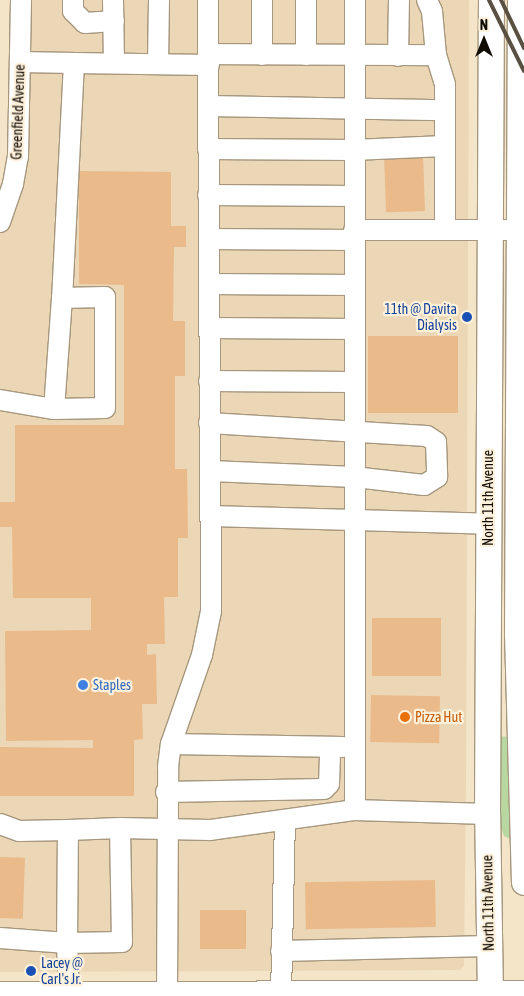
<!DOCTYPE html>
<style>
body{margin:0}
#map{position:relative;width:524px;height:996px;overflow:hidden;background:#f4e4c8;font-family:"Asap Condensed",sans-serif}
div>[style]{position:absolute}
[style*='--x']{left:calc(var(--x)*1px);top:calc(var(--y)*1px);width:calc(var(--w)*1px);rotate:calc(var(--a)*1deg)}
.built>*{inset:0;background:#ebd7b5}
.green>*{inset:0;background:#b8d7a1}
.building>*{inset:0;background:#eaba8b;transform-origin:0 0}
.roads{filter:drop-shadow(1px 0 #a6977e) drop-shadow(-1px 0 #a6977e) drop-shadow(0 1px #a6977e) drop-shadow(0 -1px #a6977e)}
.minor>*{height:20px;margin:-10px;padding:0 10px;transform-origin:10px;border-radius:10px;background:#fff}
.major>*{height:25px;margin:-12.5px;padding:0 12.5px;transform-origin:12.5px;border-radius:12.5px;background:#fff}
.rail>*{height:4px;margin:-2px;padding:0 2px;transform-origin:2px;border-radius:2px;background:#595042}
.dots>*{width:14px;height:14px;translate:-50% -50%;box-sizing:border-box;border:2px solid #fef1db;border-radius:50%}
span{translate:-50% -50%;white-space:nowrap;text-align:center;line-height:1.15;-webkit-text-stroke:4.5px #fef1db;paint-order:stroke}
.street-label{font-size:14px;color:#110c04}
.transit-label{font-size:14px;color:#164399}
.right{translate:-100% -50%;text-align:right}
.left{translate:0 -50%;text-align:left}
.shop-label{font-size:14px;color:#366cbe}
.food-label{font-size:14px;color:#c56008}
.north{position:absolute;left:459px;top:15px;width:50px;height:50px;-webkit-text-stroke:4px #fef1db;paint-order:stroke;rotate:0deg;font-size:14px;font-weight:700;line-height:20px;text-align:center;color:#110c04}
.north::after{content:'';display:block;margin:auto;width:18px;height:22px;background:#110c04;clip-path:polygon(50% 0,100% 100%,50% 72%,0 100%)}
</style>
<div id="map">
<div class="built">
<div style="clip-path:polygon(21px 0,469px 0,466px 781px,464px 966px,460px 970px,0 972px,0 222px,13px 184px)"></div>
</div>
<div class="green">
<div style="clip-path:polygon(498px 736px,509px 737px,510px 839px,504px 836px,497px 815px)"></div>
</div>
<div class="building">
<div style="left:423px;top:154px;width:57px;height:39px;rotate:88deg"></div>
<div style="clip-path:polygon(79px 171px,171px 172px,171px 226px,186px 226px,186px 247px,174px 247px,173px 321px,185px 321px,185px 376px,175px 376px,175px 469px,187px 469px,188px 538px,178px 538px,178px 597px,164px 597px,165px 644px,147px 644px,147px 655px,156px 654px,157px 704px,142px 704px,143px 739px,134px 740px,134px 796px,0 796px,0 747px,93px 748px,93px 740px,6px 741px,5px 631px,91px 630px,91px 598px,13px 598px,12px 527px,0 527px,0 502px,15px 502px,15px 425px,124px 425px,124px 285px,79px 284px)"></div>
<div style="left:368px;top:336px;width:90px;height:77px"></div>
<div style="left:372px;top:618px;width:69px;height:58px"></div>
<div style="left:371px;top:695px;width:69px;height:47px;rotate:1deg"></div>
<div style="left:0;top:857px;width:25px;height:61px;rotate:2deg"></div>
<div style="left:435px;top:880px;width:47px;height:130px;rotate:89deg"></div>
<div style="left:200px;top:910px;width:46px;height:39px"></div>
</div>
<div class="roads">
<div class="minor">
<div style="--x:73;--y:0;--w:11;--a:90"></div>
<div style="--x:73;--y:11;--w:17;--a:45"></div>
<div style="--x:85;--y:23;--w:29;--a:-4"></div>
<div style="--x:113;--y:0;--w:62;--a:89.1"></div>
<div style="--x:208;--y:0;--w:54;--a:90"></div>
<div style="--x:262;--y:0;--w:55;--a:90"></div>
<div style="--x:355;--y:0;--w:810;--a:90"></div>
<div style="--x:355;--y:810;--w:132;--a:1.7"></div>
<div style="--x:427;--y:0;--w:12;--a:66"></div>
<div style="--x:432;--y:11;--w:44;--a:84.8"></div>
<div style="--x:436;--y:55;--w:30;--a:73"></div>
<div style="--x:445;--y:84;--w:145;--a:90"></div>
<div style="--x:306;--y:55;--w:55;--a:-90"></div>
<div style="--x:398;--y:56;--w:56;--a:-89"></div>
<div style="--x:20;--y:62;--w:54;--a:1.1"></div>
<div style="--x:74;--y:63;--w:235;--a:92.9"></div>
<div style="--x:74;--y:63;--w:135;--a:0.8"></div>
<div style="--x:158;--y:63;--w:63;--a:-89.1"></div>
<div style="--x:208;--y:106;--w:237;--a:1"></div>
<div style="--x:208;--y:149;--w:145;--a:0.4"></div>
<div style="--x:353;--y:150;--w:92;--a:-2.5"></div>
<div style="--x:208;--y:195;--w:146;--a:0.4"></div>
<div style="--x:0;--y:222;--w:40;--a:-71.1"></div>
<div style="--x:13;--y:184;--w:27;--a:-80"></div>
<div style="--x:18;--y:157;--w:157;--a:-88.9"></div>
<div style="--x:354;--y:230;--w:164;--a:0"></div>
<div style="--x:209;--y:239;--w:145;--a:0.4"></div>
<div style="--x:209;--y:284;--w:145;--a:0.4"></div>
<div style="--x:209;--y:328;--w:145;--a:0.4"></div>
<div style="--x:209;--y:381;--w:144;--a:0.4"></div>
<div style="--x:0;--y:400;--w:55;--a:9.5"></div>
<div style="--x:54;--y:409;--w:51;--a:-1.1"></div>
<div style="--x:105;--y:408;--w:111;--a:-90"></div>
<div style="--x:105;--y:297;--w:43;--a:178.7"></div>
<div style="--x:62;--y:298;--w:111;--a:94.1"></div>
<div style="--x:209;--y:423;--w:218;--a:3.4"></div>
<div style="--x:427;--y:436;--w:11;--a:34"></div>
<div style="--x:436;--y:442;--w:35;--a:88"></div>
<div style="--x:437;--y:477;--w:15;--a:148"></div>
<div style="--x:424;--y:485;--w:69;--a:-173.4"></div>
<div style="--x:355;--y:477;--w:145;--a:-177.6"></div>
<div style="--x:210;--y:516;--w:279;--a:1.6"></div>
<div style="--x:171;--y:744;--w:172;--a:1"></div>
<div style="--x:166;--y:792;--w:158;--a:-1.1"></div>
<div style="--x:324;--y:789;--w:7;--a:-45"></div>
<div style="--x:329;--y:784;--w:37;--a:-88"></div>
<div style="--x:0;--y:824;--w:20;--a:20"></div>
<div style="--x:19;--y:831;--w:49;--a:-1.2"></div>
<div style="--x:0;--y:938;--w:67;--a:4.3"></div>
<div style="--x:67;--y:943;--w:113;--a:-89.5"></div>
<div style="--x:68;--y:830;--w:52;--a:-2.2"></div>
<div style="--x:281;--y:951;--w:208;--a:-1.4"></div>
<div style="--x:69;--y:995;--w:52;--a:-92.2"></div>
<div style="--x:67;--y:943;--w:55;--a:-1"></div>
<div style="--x:122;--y:942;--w:114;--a:-91"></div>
<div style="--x:120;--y:828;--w:90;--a:1.3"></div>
<div style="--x:210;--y:830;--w:146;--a:-7.9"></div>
<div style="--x:167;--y:995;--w:228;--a:-89.7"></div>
<div style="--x:168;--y:767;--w:23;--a:-83"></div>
<div style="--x:171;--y:744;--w:94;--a:-70.8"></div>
<div style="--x:202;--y:655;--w:45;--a:-78.4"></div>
<div style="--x:211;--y:611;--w:557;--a:-90.31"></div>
<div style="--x:208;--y:54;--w:228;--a:0.3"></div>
<div style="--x:281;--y:995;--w:173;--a:-88.7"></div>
</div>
<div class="major">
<div style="--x:520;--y:0;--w:633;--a:90.27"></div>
<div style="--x:517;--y:633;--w:249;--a:88.4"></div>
<div style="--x:0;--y:994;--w:524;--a:-0.11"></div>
<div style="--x:490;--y:996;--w:182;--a:-90.9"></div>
<div style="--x:487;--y:814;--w:814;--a:-89.72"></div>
</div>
</div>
<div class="rail">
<div style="--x:489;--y:0;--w:79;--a:63.8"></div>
<div style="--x:501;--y:0;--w:53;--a:64.4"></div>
</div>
<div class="dots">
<div style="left:467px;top:317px;background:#1a4fb4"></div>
<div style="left:83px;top:685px;background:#3f7fe0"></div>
<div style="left:405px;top:717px;background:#e8710a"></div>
<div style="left:31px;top:971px;background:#1a4fb4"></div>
</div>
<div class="street-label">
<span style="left:18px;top:112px;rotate:-88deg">Greenfield Avenue</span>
<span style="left:488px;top:498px;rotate:-90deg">North 11th Avenue</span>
<span style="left:488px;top:903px;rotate:-91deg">North 11th Avenue</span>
</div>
<div class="transit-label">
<span class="right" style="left:457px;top:317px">11th @ Davita<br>Dialysis</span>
<span class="left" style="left:41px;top:971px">Lacey @<br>Carl's Jr.</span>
</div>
<div class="shop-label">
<span class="left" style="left:93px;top:685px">Staples</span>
</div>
<div class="food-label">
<span class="left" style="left:415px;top:717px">Pizza Hut</span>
</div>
<div class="north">N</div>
</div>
